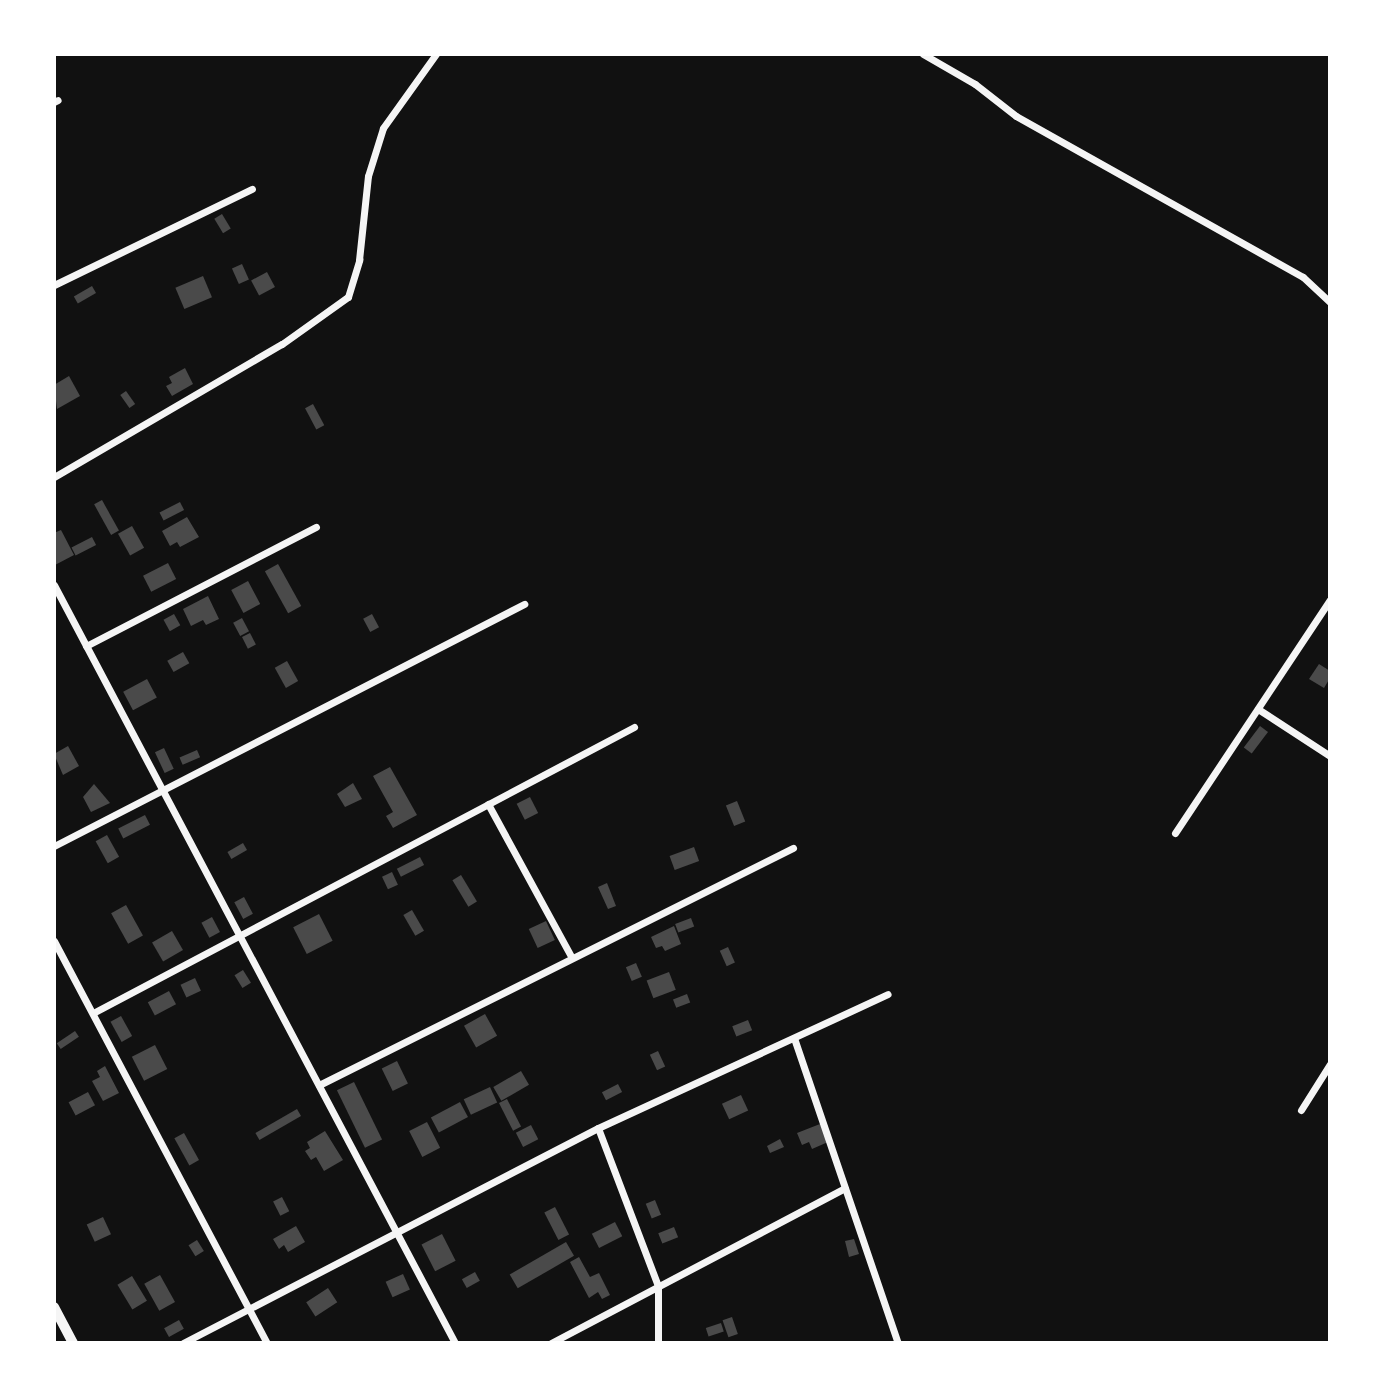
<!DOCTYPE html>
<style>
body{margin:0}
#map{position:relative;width:1384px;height:1397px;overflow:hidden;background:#111;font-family:Arial,sans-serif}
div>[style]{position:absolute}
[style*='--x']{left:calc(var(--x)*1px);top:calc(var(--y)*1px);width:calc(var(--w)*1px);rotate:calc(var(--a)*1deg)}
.building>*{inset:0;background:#4a4a4a;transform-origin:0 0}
.minor>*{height:7px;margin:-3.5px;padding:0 3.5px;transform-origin:3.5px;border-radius:3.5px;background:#f5f5f5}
.secondary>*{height:10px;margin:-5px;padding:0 5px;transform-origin:5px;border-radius:5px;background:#f5f5f5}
span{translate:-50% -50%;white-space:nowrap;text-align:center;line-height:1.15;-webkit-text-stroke:6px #fff;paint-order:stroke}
.frame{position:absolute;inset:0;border:56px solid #fff;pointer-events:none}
</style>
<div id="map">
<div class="building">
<div style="left:222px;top:214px;width:17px;height:9px;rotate:59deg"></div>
<div style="left:242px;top:264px;width:17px;height:11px;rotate:66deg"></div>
<div style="left:267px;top:272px;width:17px;height:18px;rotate:62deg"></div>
<div style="left:203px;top:276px;width:23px;height:30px;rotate:67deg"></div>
<div style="left:92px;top:286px;width:8px;height:21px;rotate:60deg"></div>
<div style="clip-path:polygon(185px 368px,193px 384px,172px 396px,166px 386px,172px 383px,169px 377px)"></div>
<div style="clip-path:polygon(69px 376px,80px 396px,57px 409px,54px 385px)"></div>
<div style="left:126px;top:391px;width:16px;height:7px;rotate:55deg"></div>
<div style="left:313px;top:404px;width:24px;height:9px;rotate:62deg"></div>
<div style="left:102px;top:500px;width:35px;height:9px;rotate:61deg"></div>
<div style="left:180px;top:502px;width:9px;height:23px;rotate:63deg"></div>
<div style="clip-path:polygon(187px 517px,199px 537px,180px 547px,177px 542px,170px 546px,162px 531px)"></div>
<div style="left:132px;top:526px;width:25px;height:16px;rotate:61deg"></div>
<div style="clip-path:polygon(61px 530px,74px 555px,55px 565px,54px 533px)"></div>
<div style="left:92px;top:537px;width:9px;height:23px;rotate:63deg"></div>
<div style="left:168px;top:563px;width:18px;height:28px;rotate:63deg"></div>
<div style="left:278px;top:564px;width:48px;height:15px;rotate:61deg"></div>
<div style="left:248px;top:581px;width:26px;height:19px;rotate:62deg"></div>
<div style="clip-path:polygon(208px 596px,219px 619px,206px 625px,203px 620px,191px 626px,183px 609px)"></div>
<div style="left:174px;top:614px;width:13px;height:12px;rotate:61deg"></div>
<div style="left:372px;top:614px;width:15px;height:10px;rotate:62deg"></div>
<div style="left:242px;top:618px;width:15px;height:10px;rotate:62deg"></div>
<div style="left:250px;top:633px;width:13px;height:9px;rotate:63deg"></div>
<div style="left:183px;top:652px;width:13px;height:18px;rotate:61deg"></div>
<div style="left:287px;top:661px;width:23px;height:14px;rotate:61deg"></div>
<div style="clip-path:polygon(1319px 664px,1330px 671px,1330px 678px,1324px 688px,1309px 679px)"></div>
<div style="left:147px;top:679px;width:21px;height:27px;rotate:62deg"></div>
<div style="left:1260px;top:726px;width:10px;height:27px;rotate:37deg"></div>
<div style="clip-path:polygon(68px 746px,79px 766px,63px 775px,54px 754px)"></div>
<div style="left:164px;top:748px;width:23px;height:10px;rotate:65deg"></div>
<div style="left:197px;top:750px;width:8px;height:19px;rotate:67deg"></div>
<div style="clip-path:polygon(390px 767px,417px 815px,393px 828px,386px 816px,393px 812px,373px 776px)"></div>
<div style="clip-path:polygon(353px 783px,362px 799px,345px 807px,337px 794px)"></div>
<div style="clip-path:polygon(94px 784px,110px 803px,91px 812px,83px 797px)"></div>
<div style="left:530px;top:797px;width:18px;height:15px;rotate:63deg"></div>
<div style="left:737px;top:801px;width:22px;height:12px;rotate:68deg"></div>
<div style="left:145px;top:815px;width:11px;height:30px;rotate:63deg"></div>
<div style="left:107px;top:835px;width:25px;height:13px;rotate:61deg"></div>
<div style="left:243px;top:843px;width:8px;height:18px;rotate:60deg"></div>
<div style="left:694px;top:847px;width:15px;height:26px;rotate:70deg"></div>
<div style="left:420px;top:857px;width:9px;height:26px;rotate:63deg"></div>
<div style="left:392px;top:872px;width:14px;height:11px;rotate:65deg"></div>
<div style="left:461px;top:875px;width:31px;height:10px;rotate:59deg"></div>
<div style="clip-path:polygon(607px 883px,616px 906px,608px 909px,598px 887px)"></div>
<div style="left:244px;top:897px;width:19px;height:11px;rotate:62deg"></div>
<div style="left:126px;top:905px;width:35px;height:17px;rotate:61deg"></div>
<div style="left:412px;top:910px;width:24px;height:10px;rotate:60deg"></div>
<div style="left:319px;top:914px;width:30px;height:29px;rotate:63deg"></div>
<div style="left:212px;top:917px;width:17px;height:12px;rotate:62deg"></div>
<div style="left:691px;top:918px;width:9px;height:17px;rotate:69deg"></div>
<div style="left:546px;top:921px;width:21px;height:19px;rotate:65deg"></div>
<div style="clip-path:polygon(674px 926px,681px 944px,665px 951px,662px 946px,656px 948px,651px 937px)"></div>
<div style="left:172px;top:931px;width:22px;height:23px;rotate:60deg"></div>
<div style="left:728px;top:947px;width:17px;height:9px;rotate:66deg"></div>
<div style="left:636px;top:963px;width:15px;height:11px;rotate:67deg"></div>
<div style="left:243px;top:970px;width:15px;height:10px;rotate:58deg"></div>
<div style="left:669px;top:972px;width:19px;height:24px;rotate:69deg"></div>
<div style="left:195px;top:978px;width:14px;height:16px;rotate:65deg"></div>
<div style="left:169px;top:991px;width:15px;height:24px;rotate:62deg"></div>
<div style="left:687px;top:994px;width:9px;height:15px;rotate:69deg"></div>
<div style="left:485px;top:1014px;width:25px;height:24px;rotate:61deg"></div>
<div style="left:121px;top:1016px;width:23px;height:12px;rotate:61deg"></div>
<div style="left:748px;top:1020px;width:11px;height:17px;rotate:68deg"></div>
<div style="left:75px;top:1031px;width:7px;height:22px;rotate:56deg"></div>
<div style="left:155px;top:1045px;width:27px;height:26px;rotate:63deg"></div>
<div style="left:658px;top:1051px;width:17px;height:9px;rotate:65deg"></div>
<div style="left:397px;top:1061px;width:25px;height:17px;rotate:64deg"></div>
<div style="clip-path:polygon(105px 1066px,119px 1093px,103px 1101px,92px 1081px,100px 1077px,97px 1071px)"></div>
<div style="left:521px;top:1071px;width:16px;height:32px;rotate:60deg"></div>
<div style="left:354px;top:1082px;width:64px;height:19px;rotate:64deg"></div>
<div style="left:618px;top:1084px;width:9px;height:18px;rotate:63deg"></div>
<div style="left:490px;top:1087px;width:17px;height:29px;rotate:65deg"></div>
<div style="left:88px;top:1092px;width:15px;height:22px;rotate:62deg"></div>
<div style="left:741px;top:1095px;width:17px;height:21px;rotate:65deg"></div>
<div style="left:507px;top:1099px;width:31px;height:9px;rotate:63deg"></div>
<div style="left:460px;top:1102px;width:17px;height:33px;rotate:62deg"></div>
<div style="left:297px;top:1109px;width:8px;height:48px;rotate:60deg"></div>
<div style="left:427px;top:1122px;width:29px;height:20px;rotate:63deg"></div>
<div style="clip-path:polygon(820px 1124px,828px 1142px,812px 1149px,809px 1142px,802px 1145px,797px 1133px)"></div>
<div style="left:531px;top:1125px;width:16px;height:17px;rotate:63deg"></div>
<div style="clip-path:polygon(325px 1131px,343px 1160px,324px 1171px,316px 1157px,311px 1160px,305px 1151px,310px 1148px,307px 1142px)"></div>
<div style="left:184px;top:1133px;width:31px;height:11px;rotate:61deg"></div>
<div style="clip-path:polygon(780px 1139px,784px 1147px,770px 1153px,767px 1146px)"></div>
<div style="left:282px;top:1197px;width:16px;height:10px;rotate:63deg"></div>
<div style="left:655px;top:1200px;width:16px;height:10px;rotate:68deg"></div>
<div style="left:555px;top:1207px;width:31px;height:12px;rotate:63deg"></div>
<div style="left:103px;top:1217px;width:19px;height:18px;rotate:65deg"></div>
<div style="left:615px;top:1222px;width:16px;height:26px;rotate:63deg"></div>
<div style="clip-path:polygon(296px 1226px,305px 1242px,288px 1252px,284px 1245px,279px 1249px,273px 1239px)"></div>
<div style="left:674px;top:1227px;width:11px;height:17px;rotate:68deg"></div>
<div style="left:442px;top:1234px;width:30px;height:23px;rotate:63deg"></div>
<div style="clip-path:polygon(854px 1239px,859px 1254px,849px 1257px,845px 1241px)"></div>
<div style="left:197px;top:1240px;width:13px;height:10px;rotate:58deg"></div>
<div style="left:566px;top:1242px;width:16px;height:65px;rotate:60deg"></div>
<div style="clip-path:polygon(579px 1257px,590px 1277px,599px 1273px,610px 1295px,602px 1299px,598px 1292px,589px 1298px,570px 1262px)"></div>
<div style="left:475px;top:1272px;width:10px;height:15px;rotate:61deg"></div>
<div style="left:403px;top:1274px;width:17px;height:19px;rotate:66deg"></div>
<div style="left:160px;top:1275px;width:31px;height:18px;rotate:61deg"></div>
<div style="left:132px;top:1276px;width:29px;height:17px;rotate:59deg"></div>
<div style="left:328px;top:1288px;width:17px;height:26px;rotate:57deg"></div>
<div style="left:732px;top:1317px;width:18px;height:10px;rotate:71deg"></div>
<div style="left:179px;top:1320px;width:10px;height:17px;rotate:61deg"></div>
<div style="left:721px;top:1323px;width:9px;height:16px;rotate:72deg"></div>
</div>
<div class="minor">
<div style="--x:923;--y:54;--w:60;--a:30"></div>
<div style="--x:975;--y:84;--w:52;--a:38"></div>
<div style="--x:1016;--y:116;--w:329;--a:29.3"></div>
<div style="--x:1303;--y:277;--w:37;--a:43"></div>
<div style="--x:54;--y:102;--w:4;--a:-27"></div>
<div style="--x:54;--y:285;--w:220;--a:-25.9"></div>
<div style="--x:54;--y:477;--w:264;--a:-30.3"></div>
<div style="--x:282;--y:344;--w:81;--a:-35.5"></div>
<div style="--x:348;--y:297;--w:39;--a:-73"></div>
<div style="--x:359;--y:260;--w:84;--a:-83.9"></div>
<div style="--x:368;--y:176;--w:50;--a:-72.6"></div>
<div style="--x:383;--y:128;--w:91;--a:-54.4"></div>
<div style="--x:54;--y:585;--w:858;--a:62.12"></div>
<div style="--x:86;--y:646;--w:259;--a:-27.4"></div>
<div style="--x:1258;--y:709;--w:86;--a:33.1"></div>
<div style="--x:488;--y:804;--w:175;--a:61.4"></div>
<div style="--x:1175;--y:833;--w:280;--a:-56.4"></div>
<div style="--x:54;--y:846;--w:529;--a:-27.24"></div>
<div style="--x:54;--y:941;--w:455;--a:62.1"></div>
<div style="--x:93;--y:1013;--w:612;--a:-27.86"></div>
<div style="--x:794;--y:1038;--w:322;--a:71.2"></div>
<div style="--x:319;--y:1085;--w:530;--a:-26.57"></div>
<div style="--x:1301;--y:1110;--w:54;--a:-57.8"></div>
<div style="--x:598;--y:1128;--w:169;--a:69.2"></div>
<div style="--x:658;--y:1286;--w:57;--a:90"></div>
<div style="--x:183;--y:1343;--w:467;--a:-27.4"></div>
<div style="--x:598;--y:1128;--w:319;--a:-24.8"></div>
<div style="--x:551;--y:1343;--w:332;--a:-27.8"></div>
</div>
<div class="secondary">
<div style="--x:54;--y:1307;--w:41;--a:62.2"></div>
</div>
<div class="frame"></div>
</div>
